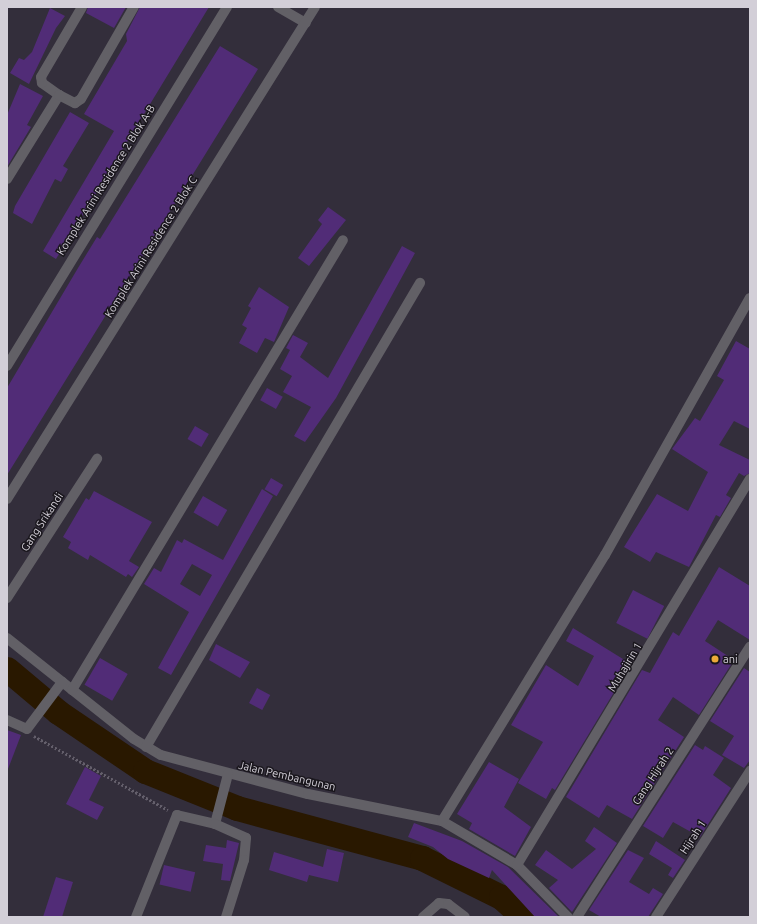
<!DOCTYPE html>
<style>
body{margin:0}
#map{position:relative;width:757px;height:924px;overflow:hidden;background:#332e3b;font-family:Ubuntu,sans-serif}
div>[style]{position:absolute}
[style*='--x']{left:calc(var(--x)*1px);top:calc(var(--y)*1px);width:calc(var(--w)*1px);rotate:calc(var(--a)*1deg)}
.river>*{height:25px;margin:-12.5px;padding:0 12.5px;transform-origin:12.5px;border-radius:12.5px;background:#291800}
.building>*{inset:0;background:#512c77;transform-origin:0 0}
.path>*{height:2.5px;margin-top:-1.25px;transform-origin:0;background:repeating-linear-gradient(90deg,#645f6b 0 2px,transparent 0 4px)}
.minor>*{height:10px;margin:-5px;padding:0 5px;transform-origin:5px;border-radius:5px;background:#626066}
.dots>*{width:11px;height:11px;translate:-50% -50%;box-sizing:border-box;border:2px solid #1a171d;border-radius:50%}
span{translate:-50% -50%;white-space:nowrap;text-align:center;line-height:1.15;-webkit-text-stroke:3px #1a171d;paint-order:stroke}
.street-label{font-size:11px;color:#d3cfd8}
.poi-label{font-size:11px;color:#d3cfd8}
.left{translate:0 -50%;text-align:left}
.frame{position:absolute;inset:0;border:8px solid #d3cfd8;pointer-events:none}
</style>
<div id="map">
<div class="river">
<div style="--x:7;--y:669;--w:67;--a:40.1"></div>
<div style="--x:58;--y:712;--w:105;--a:34.1"></div>
<div style="--x:145;--y:771;--w:99;--a:21.9"></div>
<div style="--x:237;--y:808;--w:192;--a:15.1"></div>
<div style="--x:422;--y:858;--w:88;--a:26.3"></div>
<div style="--x:501;--y:897;--w:30;--a:42"></div>
</div>
<div class="building">
<div style="clip-path:polygon(88px 7px,126px 7px,114px 28px,86px 13px)"></div>
<div style="clip-path:polygon(140px 7px,209px 7px,56px 259px,43px 251px,114px 131px,84px 114px,127px 41px,126px 34px)"></div>
<div style="clip-path:polygon(50px 8px,65px 16px,56px 28px,29px 84px,10px 73px,19px 58px,24px 60px,32px 52px)"></div>
<div style="clip-path:polygon(220px 46px,258px 69px,7px 475px,7px 388px,78px 268px,97px 237px,100px 239px)"></div>
<div style="clip-path:polygon(20px 84px,43px 96px,27px 125px,31px 127px,7px 167px,7px 115px)"></div>
<div style="clip-path:polygon(70px 112px,89px 123px,63px 166px,68px 169px,61px 182px,55px 179px,32px 224px,13px 213px,15px 206px)"></div>
<div style="clip-path:polygon(328px 207px,346px 220px,309px 266px,298px 258px,322px 224px,318px 220px)"></div>
<div style="clip-path:polygon(402px 246px,415px 253px,336px 398px,305px 442px,294px 436px,311px 407px,283px 392px,292px 376px,280px 369px,290px 350px,286px 348px,293px 335px,308px 343px,300px 357px,328px 378px)"></div>
<div style="clip-path:polygon(259px 287px,289px 307px,274px 342px,265px 338px,257px 353px,239px 343px,247px 328px,242px 325px,251px 308px,248px 306px)"></div>
<div style="clip-path:polygon(736px 341px,750px 349px,750px 429px,734px 421px,719px 445px,750px 460px,750px 473px,744px 476px,739px 473px,726px 495px,731px 498px,720px 517px,716px 515px,689px 567px,656px 552px,650px 562px,624px 547px,657px 494px,688px 511px,708px 472px,672px 449px,695px 418px,700px 421px,724px 380px,717px 376px)"></div>
<div style="left:267px;top:388px;width:18px;height:14px;rotate:29deg"></div>
<div style="left:195px;top:426px;width:16px;height:15px;rotate:30deg"></div>
<div style="left:271px;top:478px;width:14px;height:13px;rotate:30deg"></div>
<div style="clip-path:polygon(evenodd,262px 489px,273px 496px,171px 675px,158px 668px,189px 612px,144px 584px,154px 568px,161px 572px,177px 540px,182px 543px,184px 539px,223px 560px,262px 489px,192px 564px,212px 575px,200px 596px,180px 584px,192px 564px)"></div>
<div style="clip-path:polygon(94px 491px,152px 522px,129px 561px,139px 567px,132px 577px,128px 574px,126px 577px,90px 555px,88px 560px,68px 548px,71px 542px,63px 537px,86px 498px,89px 500px)"></div>
<div style="left:203px;top:496px;width:28px;height:19px;rotate:30deg"></div>
<div style="clip-path:polygon(719px 567px,750px 586px,750px 640px,718px 620px,705px 641px,734px 660px,699px 715px,673px 697px,658px 720px,684px 737px,632px 819px,607px 805px,599px 818px,566px 797px,642px 670px,650px 673px,673px 632px,679px 636px)"></div>
<div style="left:633px;top:590px;width:35px;height:37px;rotate:27deg"></div>
<div style="clip-path:polygon(573px 628px,631px 664px,555px 790px,552px 788px,546px 799px,518px 783px,543px 742px,511px 725px,546px 665px,578px 686px,594px 656px,566px 641px)"></div>
<div style="clip-path:polygon(216px 644px,250px 662px,240px 678px,209px 660px)"></div>
<div style="left:100px;top:658px;width:32px;height:31px;rotate:30deg"></div>
<div style="clip-path:polygon(744px 668px,750px 672px,750px 760px,744px 768px,722px 755px,734px 736px,710px 721px)"></div>
<div style="left:257px;top:688px;width:15px;height:17px;rotate:28deg"></div>
<div style="clip-path:polygon(7px 730px,21px 735px,8px 769px,7px 769px)"></div>
<div style="clip-path:polygon(695px 745px,703px 750px,705px 746px,724px 758px,713px 775px,731px 788px,700px 837px,673px 822px,663px 838px,643px 826px)"></div>
<div style="clip-path:polygon(489px 762px,519px 779px,504px 807px,531px 827px,515px 856px,469px 829px,472px 823px,457px 814px)"></div>
<div style="clip-path:polygon(85px 767px,101px 776px,89px 800px,104px 807px,97px 820px,66px 804px)"></div>
<div style="clip-path:polygon(414px 823px,462px 841px,508px 867px,559px 917px,535px 917px,492px 870px,489px 878px,448px 859px,433px 847px,408px 837px)"></div>
<div style="clip-path:polygon(594px 827px,617px 843px,572px 912px,549px 888px,558px 880px,535px 865px,546px 850px,572px 869px,596px 849px,585px 841px)"></div>
<div style="clip-path:polygon(227px 840px,239px 843px,230px 881px,221px 880px,223px 864px,203px 861px,206px 845px,226px 848px)"></div>
<div style="clip-path:polygon(656px 841px,685px 860px,673px 878px,668px 875px,672px 868px,649px 854px)"></div>
<div style="clip-path:polygon(327px 849px,344px 853px,338px 882px,309px 875px,307px 882px,269px 870px,274px 852px,323px 867px)"></div>
<div style="clip-path:polygon(628px 850px,644px 858px,629px 882px,649px 894px,653px 888px,663px 894px,648px 917px,601px 917px,589px 910px)"></div>
<div style="left:164px;top:865px;width:32px;height:20px;rotate:13deg"></div>
<div style="clip-path:polygon(56px 877px,73px 882px,62px 917px,43px 917px)"></div>
</div>
<div class="path">
<div style="--x:34;--y:736;--w:153;--a:28.9"></div>
</div>
<div class="minor">
<div style="--x:278;--y:7;--w:32;--a:30"></div>
<div style="--x:59;--y:95;--w:21;--a:-145"></div>
<div style="--x:42;--y:83;--w:6;--a:-99"></div>
<div style="--x:41;--y:77;--w:81;--a:-59.6"></div>
<div style="--x:7;--y:179;--w:99;--a:-58.2"></div>
<div style="--x:59;--y:95;--w:18;--a:27"></div>
<div style="--x:75;--y:103;--w:7;--a:-34"></div>
<div style="--x:81;--y:99;--w:106;--a:-60.1"></div>
<div style="--x:7;--y:366;--w:421;--a:-58.5"></div>
<div style="--x:7;--y:499;--w:580;--a:-57.95"></div>
<div style="--x:7;--y:598;--w:166;--a:-57.1"></div>
<div style="--x:7;--y:638;--w:162;--a:38.5"></div>
<div style="--x:134;--y:739;--w:31;--a:31"></div>
<div style="--x:161;--y:755;--w:152;--a:14.9"></div>
<div style="--x:308;--y:794;--w:137;--a:11.4"></div>
<div style="--x:442;--y:821;--w:87;--a:30.4"></div>
<div style="--x:517;--y:865;--w:73;--a:45.6"></div>
<div style="--x:72;--y:690;--w:525;--a:-58.94"></div>
<div style="--x:7;--y:720;--w:22;--a:24"></div>
<div style="--x:27;--y:729;--w:59;--a:-53.3"></div>
<div style="--x:146;--y:747;--w:539;--a:-59.44"></div>
<div style="--x:442;--y:821;--w:312;--a:-58.5"></div>
<div style="--x:605;--y:555;--w:295;--a:-60.6"></div>
<div style="--x:215;--y:824;--w:52;--a:-75.4"></div>
<div style="--x:517;--y:865;--w:451;--a:-58.9"></div>
<div style="--x:136;--y:917;--w:110;--a:-68.1"></div>
<div style="--x:177;--y:815;--w:39;--a:13"></div>
<div style="--x:215;--y:824;--w:34;--a:24"></div>
<div style="--x:246;--y:838;--w:22;--a:95"></div>
<div style="--x:244;--y:860;--w:60;--a:107.5"></div>
<div style="--x:423;--y:917;--w:21;--a:-41"></div>
<div style="--x:439;--y:903;--w:9;--a:6"></div>
<div style="--x:448;--y:904;--w:21;--a:37"></div>
<div style="--x:577;--y:917;--w:321;--a:-57.4"></div>
<div style="--x:656;--y:917;--w:174;--a:-57.2"></div>
</div>
<div class="dots">
<div style="left:715px;top:659px;background:#ebaa39"></div>
</div>
<div class="street-label">
<span style="left:106px;top:180px;rotate:-58deg">Komplek Arini Residence 2 Blok A-B</span>
<span style="left:151px;top:247px;rotate:-58deg">Komplek Arini Residence 2 Blok C</span>
<span style="left:42px;top:522px;rotate:-57deg">Gang Srikandi</span>
<span style="left:625px;top:667px;rotate:-59deg">Muhajirin 1</span>
<span style="left:287px;top:776px;rotate:13deg">Jalan Pembangunan</span>
<span style="left:653px;top:776px;rotate:-57deg">Gang Hijrah 2</span>
<span style="left:693px;top:837px;rotate:-57deg">Hijrah 1</span>
</div>
<div class="poi-label">
<span class="left" style="left:723px;top:659px">ani</span>
</div>
<div class="frame"></div>
</div>
